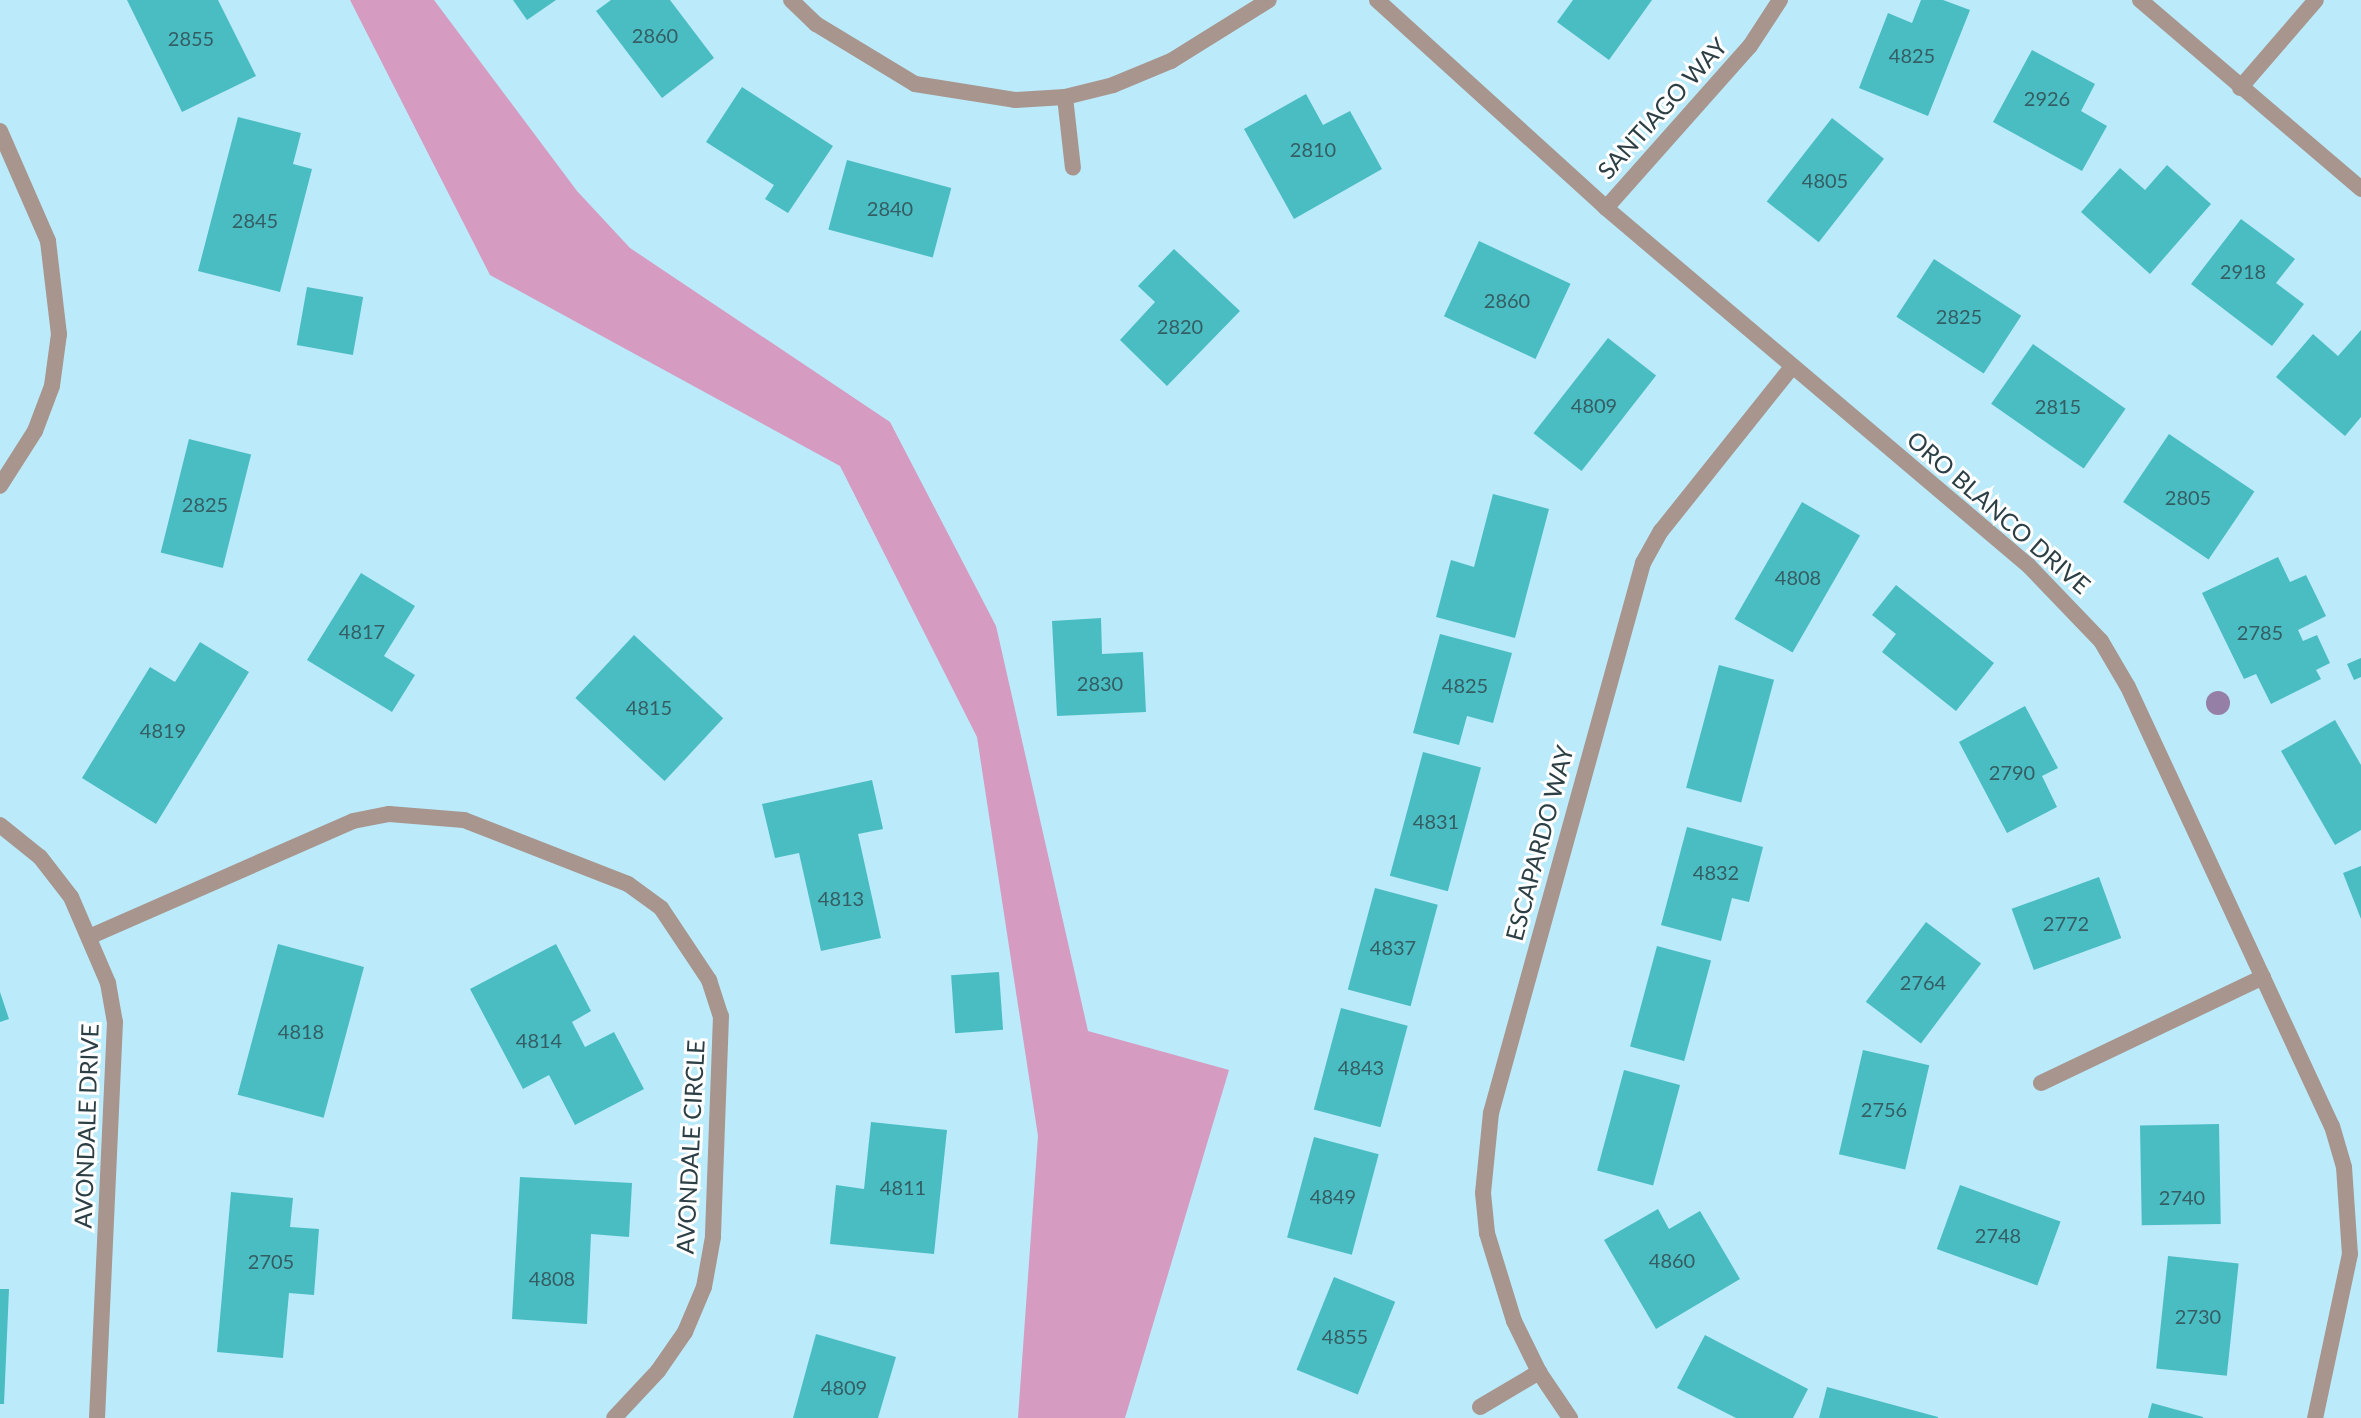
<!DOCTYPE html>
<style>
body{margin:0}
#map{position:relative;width:2361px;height:1418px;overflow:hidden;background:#bbeafa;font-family:Lato,sans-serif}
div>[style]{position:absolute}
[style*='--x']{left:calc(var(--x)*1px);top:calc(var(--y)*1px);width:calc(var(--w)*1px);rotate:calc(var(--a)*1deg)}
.green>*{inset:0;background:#d59bc0}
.building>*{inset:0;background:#4abdc3;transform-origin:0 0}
.minor>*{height:16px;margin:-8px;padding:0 8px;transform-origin:8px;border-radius:8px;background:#a7958e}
.tertiary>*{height:16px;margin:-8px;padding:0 8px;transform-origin:8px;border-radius:8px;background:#a7958e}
.trees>*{width:24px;height:24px;margin:-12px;border-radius:50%;background:#967fa6}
span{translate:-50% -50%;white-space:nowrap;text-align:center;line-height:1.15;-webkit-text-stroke:6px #fff;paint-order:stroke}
.number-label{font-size:20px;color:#345e64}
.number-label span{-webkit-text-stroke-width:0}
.street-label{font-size:24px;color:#2c3f45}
</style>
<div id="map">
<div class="green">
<div style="clip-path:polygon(350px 0,434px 0,577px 191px,630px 248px,890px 422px,996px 626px,1088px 1031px,1229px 1070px,1125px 1418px,1018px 1418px,1038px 1136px,977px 737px,840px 466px,490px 275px)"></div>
</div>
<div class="building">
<div style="clip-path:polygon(127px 0,218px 0,256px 76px,182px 112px)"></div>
<div style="clip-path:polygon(513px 0,556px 0,527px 20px)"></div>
<div style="clip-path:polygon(611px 0,670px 0,714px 58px,662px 98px,596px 11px)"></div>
<div style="clip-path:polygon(1573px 0,1652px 0,1609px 60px,1557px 22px)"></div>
<div style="clip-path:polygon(1921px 0,1943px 0,1970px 10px,1928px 116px,1859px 88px,1888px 13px,1912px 23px)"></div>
<div style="clip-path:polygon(2032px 50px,2095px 84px,2081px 111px,2107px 126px,2082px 171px,1993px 122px)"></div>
<div style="clip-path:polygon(742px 87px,833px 146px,788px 213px,765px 199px,774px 185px,706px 142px)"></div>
<div style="clip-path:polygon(1306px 94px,1323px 125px,1350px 111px,1382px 169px,1294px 219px,1244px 129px)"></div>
<div style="clip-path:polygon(238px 117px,301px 133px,293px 164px,312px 169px,280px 292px,198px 271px)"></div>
<div style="left:1832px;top:118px;width:66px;height:106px;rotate:38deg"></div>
<div style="left:847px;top:160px;width:108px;height:72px;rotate:15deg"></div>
<div style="clip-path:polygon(2167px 165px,2211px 204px,2150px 274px,2081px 212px,2120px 168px,2145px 190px)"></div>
<div style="clip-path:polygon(2241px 219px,2295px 259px,2276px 283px,2304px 304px,2272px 346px,2191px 284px)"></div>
<div style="left:1479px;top:241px;width:101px;height:83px;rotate:25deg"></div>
<div style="clip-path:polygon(1174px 249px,1240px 311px,1167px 386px,1120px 340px,1155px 302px,1138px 286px)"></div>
<div style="left:1934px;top:259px;width:104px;height:69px;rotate:33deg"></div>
<div style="left:307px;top:287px;width:57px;height:59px;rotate:10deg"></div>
<div style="clip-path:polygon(2361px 330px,2361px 417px,2345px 436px,2276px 377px,2313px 334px,2338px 356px)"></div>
<div style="left:1608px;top:338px;width:61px;height:121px;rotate:38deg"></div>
<div style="left:2033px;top:344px;width:113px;height:73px;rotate:35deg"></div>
<div style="left:2169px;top:434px;width:103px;height:82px;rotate:34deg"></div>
<div style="left:189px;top:439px;width:64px;height:117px;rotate:14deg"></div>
<div style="clip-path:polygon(1493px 494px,1549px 509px,1515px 638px,1436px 617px,1451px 560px,1474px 567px)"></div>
<div style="left:1802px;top:502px;width:67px;height:135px;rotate:30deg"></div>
<div style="clip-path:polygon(2278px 557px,2290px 582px,2306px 575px,2326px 616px,2298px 630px,2303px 641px,2317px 635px,2330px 663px,2316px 670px,2321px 679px,2271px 704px,2256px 674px,2244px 679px,2202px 593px)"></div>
<div style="clip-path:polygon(361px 573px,415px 606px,384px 656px,415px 675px,392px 712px,307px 660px)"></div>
<div style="clip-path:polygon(1896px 585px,1994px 663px,1956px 711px,1882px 652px,1896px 634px,1872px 615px)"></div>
<div style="clip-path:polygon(1101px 618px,1102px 654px,1143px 652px,1146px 712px,1057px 716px,1052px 621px)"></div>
<div style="clip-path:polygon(1440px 634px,1512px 653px,1493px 723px,1467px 716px,1459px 745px,1413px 733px)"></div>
<div style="left:634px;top:635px;width:122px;height:86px;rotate:43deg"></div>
<div style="clip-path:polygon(200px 642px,249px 672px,156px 824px,82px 778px,150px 667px,175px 682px)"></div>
<div style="clip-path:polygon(2361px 658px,2361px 677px,2354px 680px,2347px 664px)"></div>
<div style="left:1719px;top:665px;width:57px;height:127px;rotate:15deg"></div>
<div style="clip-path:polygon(2025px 706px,2058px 768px,2042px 776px,2057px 807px,2007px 833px,1959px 742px)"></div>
<div style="clip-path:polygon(2335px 720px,2361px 765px,2361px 830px,2335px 845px,2281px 751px)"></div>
<div style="left:1423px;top:752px;width:60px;height:128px;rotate:15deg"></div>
<div style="clip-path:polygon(872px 780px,883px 829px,858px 834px,881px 938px,821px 951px,799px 853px,775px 858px,762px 804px)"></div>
<div style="clip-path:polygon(1687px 827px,1763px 847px,1749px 902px,1732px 898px,1721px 941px,1661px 925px)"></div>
<div style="clip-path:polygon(2361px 866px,2361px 919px,2343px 873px)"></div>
<div style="left:2099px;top:877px;width:65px;height:93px;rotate:70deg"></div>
<div style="left:1375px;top:888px;width:65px;height:105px;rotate:15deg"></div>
<div style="left:1926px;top:922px;width:69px;height:100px;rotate:37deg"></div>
<div style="left:278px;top:944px;width:89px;height:156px;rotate:15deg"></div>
<div style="clip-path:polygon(556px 944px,591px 1011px,572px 1022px,585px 1047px,614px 1032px,644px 1089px,575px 1125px,549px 1075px,523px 1089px,470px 989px)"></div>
<div style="left:1657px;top:946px;width:56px;height:104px;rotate:15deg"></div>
<div style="left:999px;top:972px;width:58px;height:48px;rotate:86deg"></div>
<div style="clip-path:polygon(0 992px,9px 1019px,0 1022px)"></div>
<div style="left:1341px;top:1008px;width:69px;height:105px;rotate:15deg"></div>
<div style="left:1863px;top:1050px;width:68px;height:107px;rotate:13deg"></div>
<div style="left:1624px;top:1070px;width:58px;height:104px;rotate:15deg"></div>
<div style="clip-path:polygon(871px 1122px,947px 1130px,934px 1254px,830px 1244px,836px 1185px,864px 1189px)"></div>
<div style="left:2219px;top:1124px;width:100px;height:79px;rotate:89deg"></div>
<div style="left:1314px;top:1137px;width:67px;height:104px;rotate:15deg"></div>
<div style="clip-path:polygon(520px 1177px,632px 1183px,629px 1237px,591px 1234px,587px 1324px,512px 1319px)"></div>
<div style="left:1960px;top:1185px;width:107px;height:68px;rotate:20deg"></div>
<div style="clip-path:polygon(231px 1192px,293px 1198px,290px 1227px,319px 1229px,314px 1295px,289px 1293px,283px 1358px,217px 1352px)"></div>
<div style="clip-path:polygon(1658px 1209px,1669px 1229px,1700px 1211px,1740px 1279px,1656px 1329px,1604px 1240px)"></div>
<div style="left:2168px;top:1256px;width:71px;height:113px;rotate:6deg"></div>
<div style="left:1334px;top:1277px;width:66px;height:100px;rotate:22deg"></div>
<div style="clip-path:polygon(0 1289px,9px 1289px,4px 1404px,0 1404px)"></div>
<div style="clip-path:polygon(816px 1334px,896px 1357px,878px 1418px,793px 1418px)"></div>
<div style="clip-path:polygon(1705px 1335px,1808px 1389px,1793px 1418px,1736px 1418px,1677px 1388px)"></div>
<div style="clip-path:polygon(1827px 1387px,1938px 1417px,1938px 1418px,1819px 1418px)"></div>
<div style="clip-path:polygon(2152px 1403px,2203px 1417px,2203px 1418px,2148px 1418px)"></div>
</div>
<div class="minor">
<div style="--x:791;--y:0;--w:35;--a:44"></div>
<div style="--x:816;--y:24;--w:116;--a:31.2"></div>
<div style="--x:915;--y:84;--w:101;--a:9.1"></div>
<div style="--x:1015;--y:100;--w:50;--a:-3.4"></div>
<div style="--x:1065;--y:97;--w:49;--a:-14"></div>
<div style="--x:1113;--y:85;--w:63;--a:-22.5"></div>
<div style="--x:1171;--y:61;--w:115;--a:-31.9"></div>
<div style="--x:2140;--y:0;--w:291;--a:40.5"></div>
<div style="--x:2240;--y:88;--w:116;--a:-49.2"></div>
<div style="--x:1065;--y:97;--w:71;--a:83.6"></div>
<div style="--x:0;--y:131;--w:120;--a:66.4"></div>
<div style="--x:48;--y:241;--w:94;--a:83.3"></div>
<div style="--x:59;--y:334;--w:52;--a:97.7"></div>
<div style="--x:52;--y:386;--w:48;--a:110.7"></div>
<div style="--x:35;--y:431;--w:65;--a:122.5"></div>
<div style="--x:1606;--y:208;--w:217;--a:-48.4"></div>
<div style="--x:1750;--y:46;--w:55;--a:-56.9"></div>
<div style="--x:0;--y:825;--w:51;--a:38.7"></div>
<div style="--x:40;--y:857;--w:51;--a:52.2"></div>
<div style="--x:71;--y:897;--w:94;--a:66.7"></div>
<div style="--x:108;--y:983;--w:40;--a:80"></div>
<div style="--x:115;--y:1022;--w:396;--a:92.6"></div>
<div style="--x:89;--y:937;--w:288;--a:-23.7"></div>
<div style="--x:353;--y:821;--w:37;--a:-11"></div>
<div style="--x:389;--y:814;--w:75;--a:4.6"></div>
<div style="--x:464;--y:820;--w:176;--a:21.3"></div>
<div style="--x:628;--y:884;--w:41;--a:36"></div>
<div style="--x:661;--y:908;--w:87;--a:56.3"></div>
<div style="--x:709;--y:980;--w:38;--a:72"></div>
<div style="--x:721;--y:1016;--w:221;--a:92.1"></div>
<div style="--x:713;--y:1237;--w:51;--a:100.2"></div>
<div style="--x:704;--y:1287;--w:49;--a:112.9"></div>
<div style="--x:685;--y:1332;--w:47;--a:124.7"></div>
<div style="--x:658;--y:1371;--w:64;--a:133.1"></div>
<div style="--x:2041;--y:1083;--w:246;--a:-25.5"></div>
<div style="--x:1480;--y:1407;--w:69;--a:-30.7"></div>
<div style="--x:1570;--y:1418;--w:55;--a:-124"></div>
<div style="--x:1539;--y:1372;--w:57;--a:-116.1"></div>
<div style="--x:1514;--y:1321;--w:92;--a:-107.1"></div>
<div style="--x:1487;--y:1233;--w:40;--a:-95.7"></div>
<div style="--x:1483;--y:1193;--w:80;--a:-84.3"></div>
<div style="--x:1491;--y:1113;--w:571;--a:-74.55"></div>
<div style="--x:1643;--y:563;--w:37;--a:-61"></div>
<div style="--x:1661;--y:531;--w:208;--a:-51.4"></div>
</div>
<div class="tertiary">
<div style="--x:1377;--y:0;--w:309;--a:42.2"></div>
<div style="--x:1606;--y:208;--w:554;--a:40.24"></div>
<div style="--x:2029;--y:566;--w:104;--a:46.2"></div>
<div style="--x:2101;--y:641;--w:53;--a:59.6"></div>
<div style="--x:2128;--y:687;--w:484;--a:65.1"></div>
<div style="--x:2332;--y:1126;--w:43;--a:73.7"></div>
<div style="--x:2344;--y:1167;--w:87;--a:86.1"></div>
<div style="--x:2350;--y:1254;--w:168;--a:102"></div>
</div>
<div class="trees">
<div style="left:2218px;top:703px"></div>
</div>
<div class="number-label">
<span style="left:655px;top:35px">2860</span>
<span style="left:191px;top:38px">2855</span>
<span style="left:1912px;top:55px">4825</span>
<span style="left:2047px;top:98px">2926</span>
<span style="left:1313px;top:149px">2810</span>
<span style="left:1825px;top:180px">4805</span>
<span style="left:890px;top:208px">2840</span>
<span style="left:255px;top:220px">2845</span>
<span style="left:2243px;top:271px">2918</span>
<span style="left:1507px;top:300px">2860</span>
<span style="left:1959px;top:316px">2825</span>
<span style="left:1180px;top:326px">2820</span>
<span style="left:1594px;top:405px">4809</span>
<span style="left:2058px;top:406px">2815</span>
<span style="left:2188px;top:497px">2805</span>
<span style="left:205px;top:504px">2825</span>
<span style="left:1798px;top:577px">4808</span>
<span style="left:362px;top:631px">4817</span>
<span style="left:2260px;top:632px">2785</span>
<span style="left:1100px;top:683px">2830</span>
<span style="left:1465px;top:685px">4825</span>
<span style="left:649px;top:707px">4815</span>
<span style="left:163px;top:730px">4819</span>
<span style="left:2012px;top:772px">2790</span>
<span style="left:1436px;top:821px">4831</span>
<span style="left:1716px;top:872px">4832</span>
<span style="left:841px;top:898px">4813</span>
<span style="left:2066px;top:923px">2772</span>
<span style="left:1393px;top:947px">4837</span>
<span style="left:1923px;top:982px">2764</span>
<span style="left:301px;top:1031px">4818</span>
<span style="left:539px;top:1040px">4814</span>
<span style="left:1361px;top:1067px">4843</span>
<span style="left:1884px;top:1109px">2756</span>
<span style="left:903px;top:1187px">4811</span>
<span style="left:1333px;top:1196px">4849</span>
<span style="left:2182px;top:1197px">2740</span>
<span style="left:1998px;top:1235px">2748</span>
<span style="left:1672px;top:1260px">4860</span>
<span style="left:271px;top:1261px">2705</span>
<span style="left:552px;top:1278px">4808</span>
<span style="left:2198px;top:1316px">2730</span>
<span style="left:1345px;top:1336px">4855</span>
<span style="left:844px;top:1387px">4809</span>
</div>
<div class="street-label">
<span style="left:1662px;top:108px;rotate:-48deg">SANTIAGO WAY</span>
<span style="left:1999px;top:512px;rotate:41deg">ORO BLANCO DRIVE</span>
<span style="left:1539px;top:843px;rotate:-75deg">ESCAPARDO WAY</span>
<span style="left:86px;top:1126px;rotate:-88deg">AVONDALE DRIVE</span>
<span style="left:690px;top:1147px;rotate:-87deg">AVONDALE CIRCLE</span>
</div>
</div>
